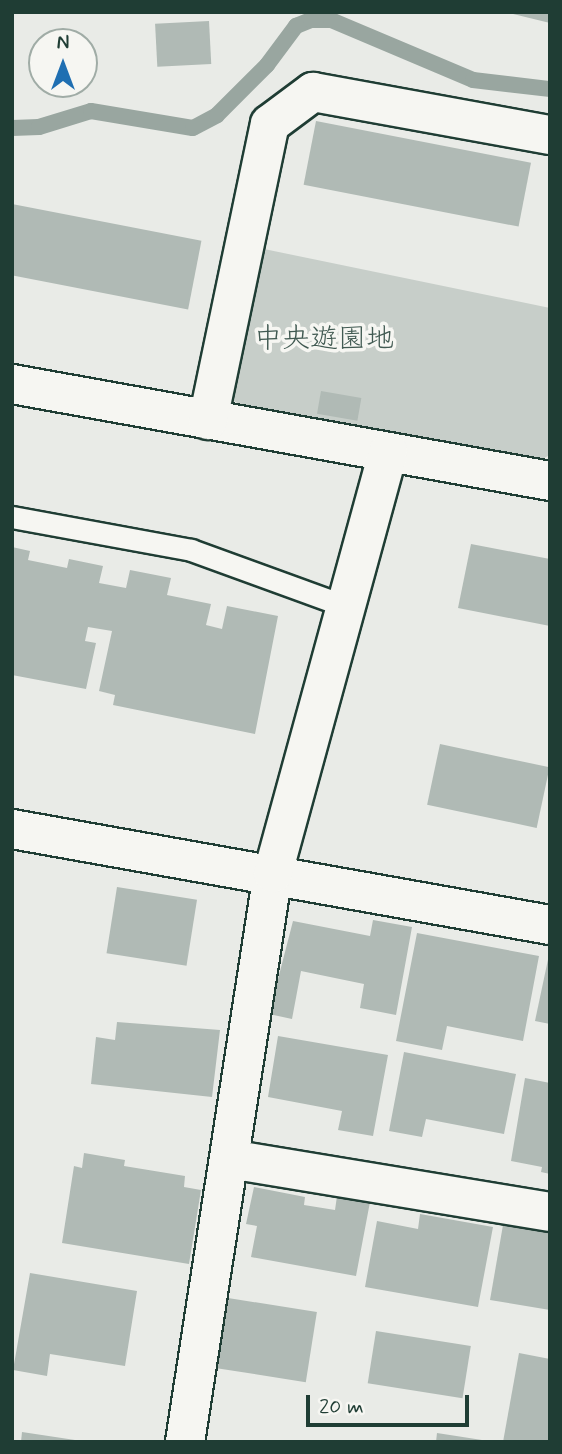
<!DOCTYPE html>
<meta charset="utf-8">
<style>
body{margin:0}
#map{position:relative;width:562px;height:1454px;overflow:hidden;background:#e9ebe7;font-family:Mynerve,"Klee One",sans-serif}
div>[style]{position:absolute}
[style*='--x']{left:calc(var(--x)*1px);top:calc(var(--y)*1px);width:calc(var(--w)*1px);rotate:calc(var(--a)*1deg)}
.green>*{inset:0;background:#c7cec9}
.stream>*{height:16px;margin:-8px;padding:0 8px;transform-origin:8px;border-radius:8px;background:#99a6a0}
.building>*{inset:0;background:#b0bab5;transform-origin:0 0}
.roads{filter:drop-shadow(2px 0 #1f3d34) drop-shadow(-2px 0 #1f3d34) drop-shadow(0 2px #1f3d34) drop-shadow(0 -2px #1f3d34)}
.service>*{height:21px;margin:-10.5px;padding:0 10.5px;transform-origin:10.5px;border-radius:10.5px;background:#f6f6f2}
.minor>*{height:38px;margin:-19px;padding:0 19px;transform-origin:19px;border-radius:19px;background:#f6f6f2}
span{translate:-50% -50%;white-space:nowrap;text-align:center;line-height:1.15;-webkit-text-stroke:7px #f6f6f2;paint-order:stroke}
.park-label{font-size:28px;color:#415a52}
.frame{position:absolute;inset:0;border:14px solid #1f3d34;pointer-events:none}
.north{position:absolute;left:28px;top:28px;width:70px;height:70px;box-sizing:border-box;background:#f6f6f2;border:2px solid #a0aca6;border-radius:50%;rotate:0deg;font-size:19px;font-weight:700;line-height:28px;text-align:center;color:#1f3d34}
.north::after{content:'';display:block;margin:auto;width:24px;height:32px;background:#1f6fb2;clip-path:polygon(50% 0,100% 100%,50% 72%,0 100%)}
.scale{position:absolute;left:306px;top:1395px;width:163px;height:32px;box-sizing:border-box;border:4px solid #1f3d34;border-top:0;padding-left:9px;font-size:21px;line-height:24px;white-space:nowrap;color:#1f3d34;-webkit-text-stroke:5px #f6f6f2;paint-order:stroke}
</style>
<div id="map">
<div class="green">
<div style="clip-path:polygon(264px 249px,550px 308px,550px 455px,542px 459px,241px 405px,232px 400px)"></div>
</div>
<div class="stream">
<div style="--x:12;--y:128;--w:27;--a:-2"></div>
<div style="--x:39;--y:127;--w:54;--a:-17.1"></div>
<div style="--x:91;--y:111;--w:103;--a:9.5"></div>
<div style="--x:193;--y:128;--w:27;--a:-28"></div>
<div style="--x:217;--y:115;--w:71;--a:-45"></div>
<div style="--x:267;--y:65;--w:49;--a:-53.4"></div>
<div style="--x:296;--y:26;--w:16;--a:-22"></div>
<div style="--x:311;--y:20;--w:20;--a:0"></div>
<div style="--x:331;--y:20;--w:154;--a:22.9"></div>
<div style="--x:473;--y:80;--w:78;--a:6.7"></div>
</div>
<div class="building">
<div style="clip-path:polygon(509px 12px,550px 12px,550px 23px,509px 13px)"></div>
<div style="left:209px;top:21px;width:43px;height:54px;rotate:87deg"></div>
<div style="left:316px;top:121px;width:219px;height:65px;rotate:11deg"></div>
<div style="left:12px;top:204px;width:193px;height:70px;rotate:11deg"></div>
<div style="left:321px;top:391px;width:41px;height:23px;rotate:10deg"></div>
<div style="clip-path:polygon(471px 544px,550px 559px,550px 626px,458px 608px)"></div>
<div style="clip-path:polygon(12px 547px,30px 551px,28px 560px,67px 568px,69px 559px,103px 566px,99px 583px,126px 588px,130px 570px,171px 578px,167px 595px,211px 604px,206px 625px,222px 629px,227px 606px,278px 616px,255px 734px,113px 705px,115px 695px,99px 691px,112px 631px,88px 627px,85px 641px,96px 643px,86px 689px,12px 675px)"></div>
<div style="left:440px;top:744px;width:112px;height:62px;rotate:12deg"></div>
<div style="left:117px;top:887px;width:81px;height:67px;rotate:9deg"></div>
<div style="clip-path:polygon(373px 920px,412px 927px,396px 1015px,360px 1008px,364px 984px,301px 971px,292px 1019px,269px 1014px,293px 921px,370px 936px)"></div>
<div style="clip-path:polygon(417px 933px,539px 956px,523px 1041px,447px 1026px,442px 1050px,396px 1041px)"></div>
<div style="clip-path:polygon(550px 950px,550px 1024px,535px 1021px)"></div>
<div style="clip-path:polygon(117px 1022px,220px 1030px,212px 1097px,91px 1084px,96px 1037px,115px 1040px)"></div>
<div style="clip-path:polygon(278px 1036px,388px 1055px,373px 1136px,338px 1130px,342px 1111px,268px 1097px)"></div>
<div style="clip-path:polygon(404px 1052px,516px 1074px,504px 1134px,426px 1119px,422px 1137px,389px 1131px)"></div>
<div style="clip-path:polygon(525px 1078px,550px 1083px,550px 1174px,541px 1172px,542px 1167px,511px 1161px)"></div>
<div style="clip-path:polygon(84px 1153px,125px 1160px,124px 1166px,185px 1176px,184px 1187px,201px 1190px,189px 1264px,62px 1243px,74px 1166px,82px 1168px)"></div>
<div style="clip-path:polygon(254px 1187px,305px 1197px,304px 1205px,335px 1210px,337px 1196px,370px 1202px,356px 1276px,251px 1257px,257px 1226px,246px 1224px)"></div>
<div style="clip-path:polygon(420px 1214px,493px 1227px,478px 1307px,365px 1287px,377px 1221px,418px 1229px)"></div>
<div style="clip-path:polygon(503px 1225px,550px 1233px,550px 1310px,490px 1300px)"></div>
<div style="clip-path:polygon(30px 1273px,137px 1291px,125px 1366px,50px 1354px,47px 1376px,13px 1370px)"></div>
<div style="left:228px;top:1298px;width:90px;height:71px;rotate:9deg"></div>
<div style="left:376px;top:1331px;width:96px;height:53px;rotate:9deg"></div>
<div style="clip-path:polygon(519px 1353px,550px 1359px,550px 1442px,503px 1442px)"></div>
<div style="clip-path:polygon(22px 1432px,75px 1440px,75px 1442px,21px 1442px)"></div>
<div style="clip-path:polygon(437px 1433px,482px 1440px,481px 1442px,436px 1442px)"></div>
</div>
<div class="roads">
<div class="service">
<div style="--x:12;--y:517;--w:182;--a:10.4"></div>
<div style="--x:191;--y:550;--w:164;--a:20"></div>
</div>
<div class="minor">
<div style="--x:12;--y:384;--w:547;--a:10.22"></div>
<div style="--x:208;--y:420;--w:302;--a:-78.2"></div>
<div style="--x:270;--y:124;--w:54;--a:-36.7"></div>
<div style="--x:313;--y:92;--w:241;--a:10.3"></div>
<div style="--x:12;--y:829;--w:546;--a:10.12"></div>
<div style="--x:230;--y:1159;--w:324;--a:9.4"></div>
<div style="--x:185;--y:1442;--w:576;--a:-81.21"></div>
<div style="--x:273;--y:873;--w:436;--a:-74.7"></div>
</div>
</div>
<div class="park-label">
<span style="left:324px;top:340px">中央遊園地</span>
</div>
<div class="frame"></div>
<div class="north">N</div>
<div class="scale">20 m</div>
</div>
